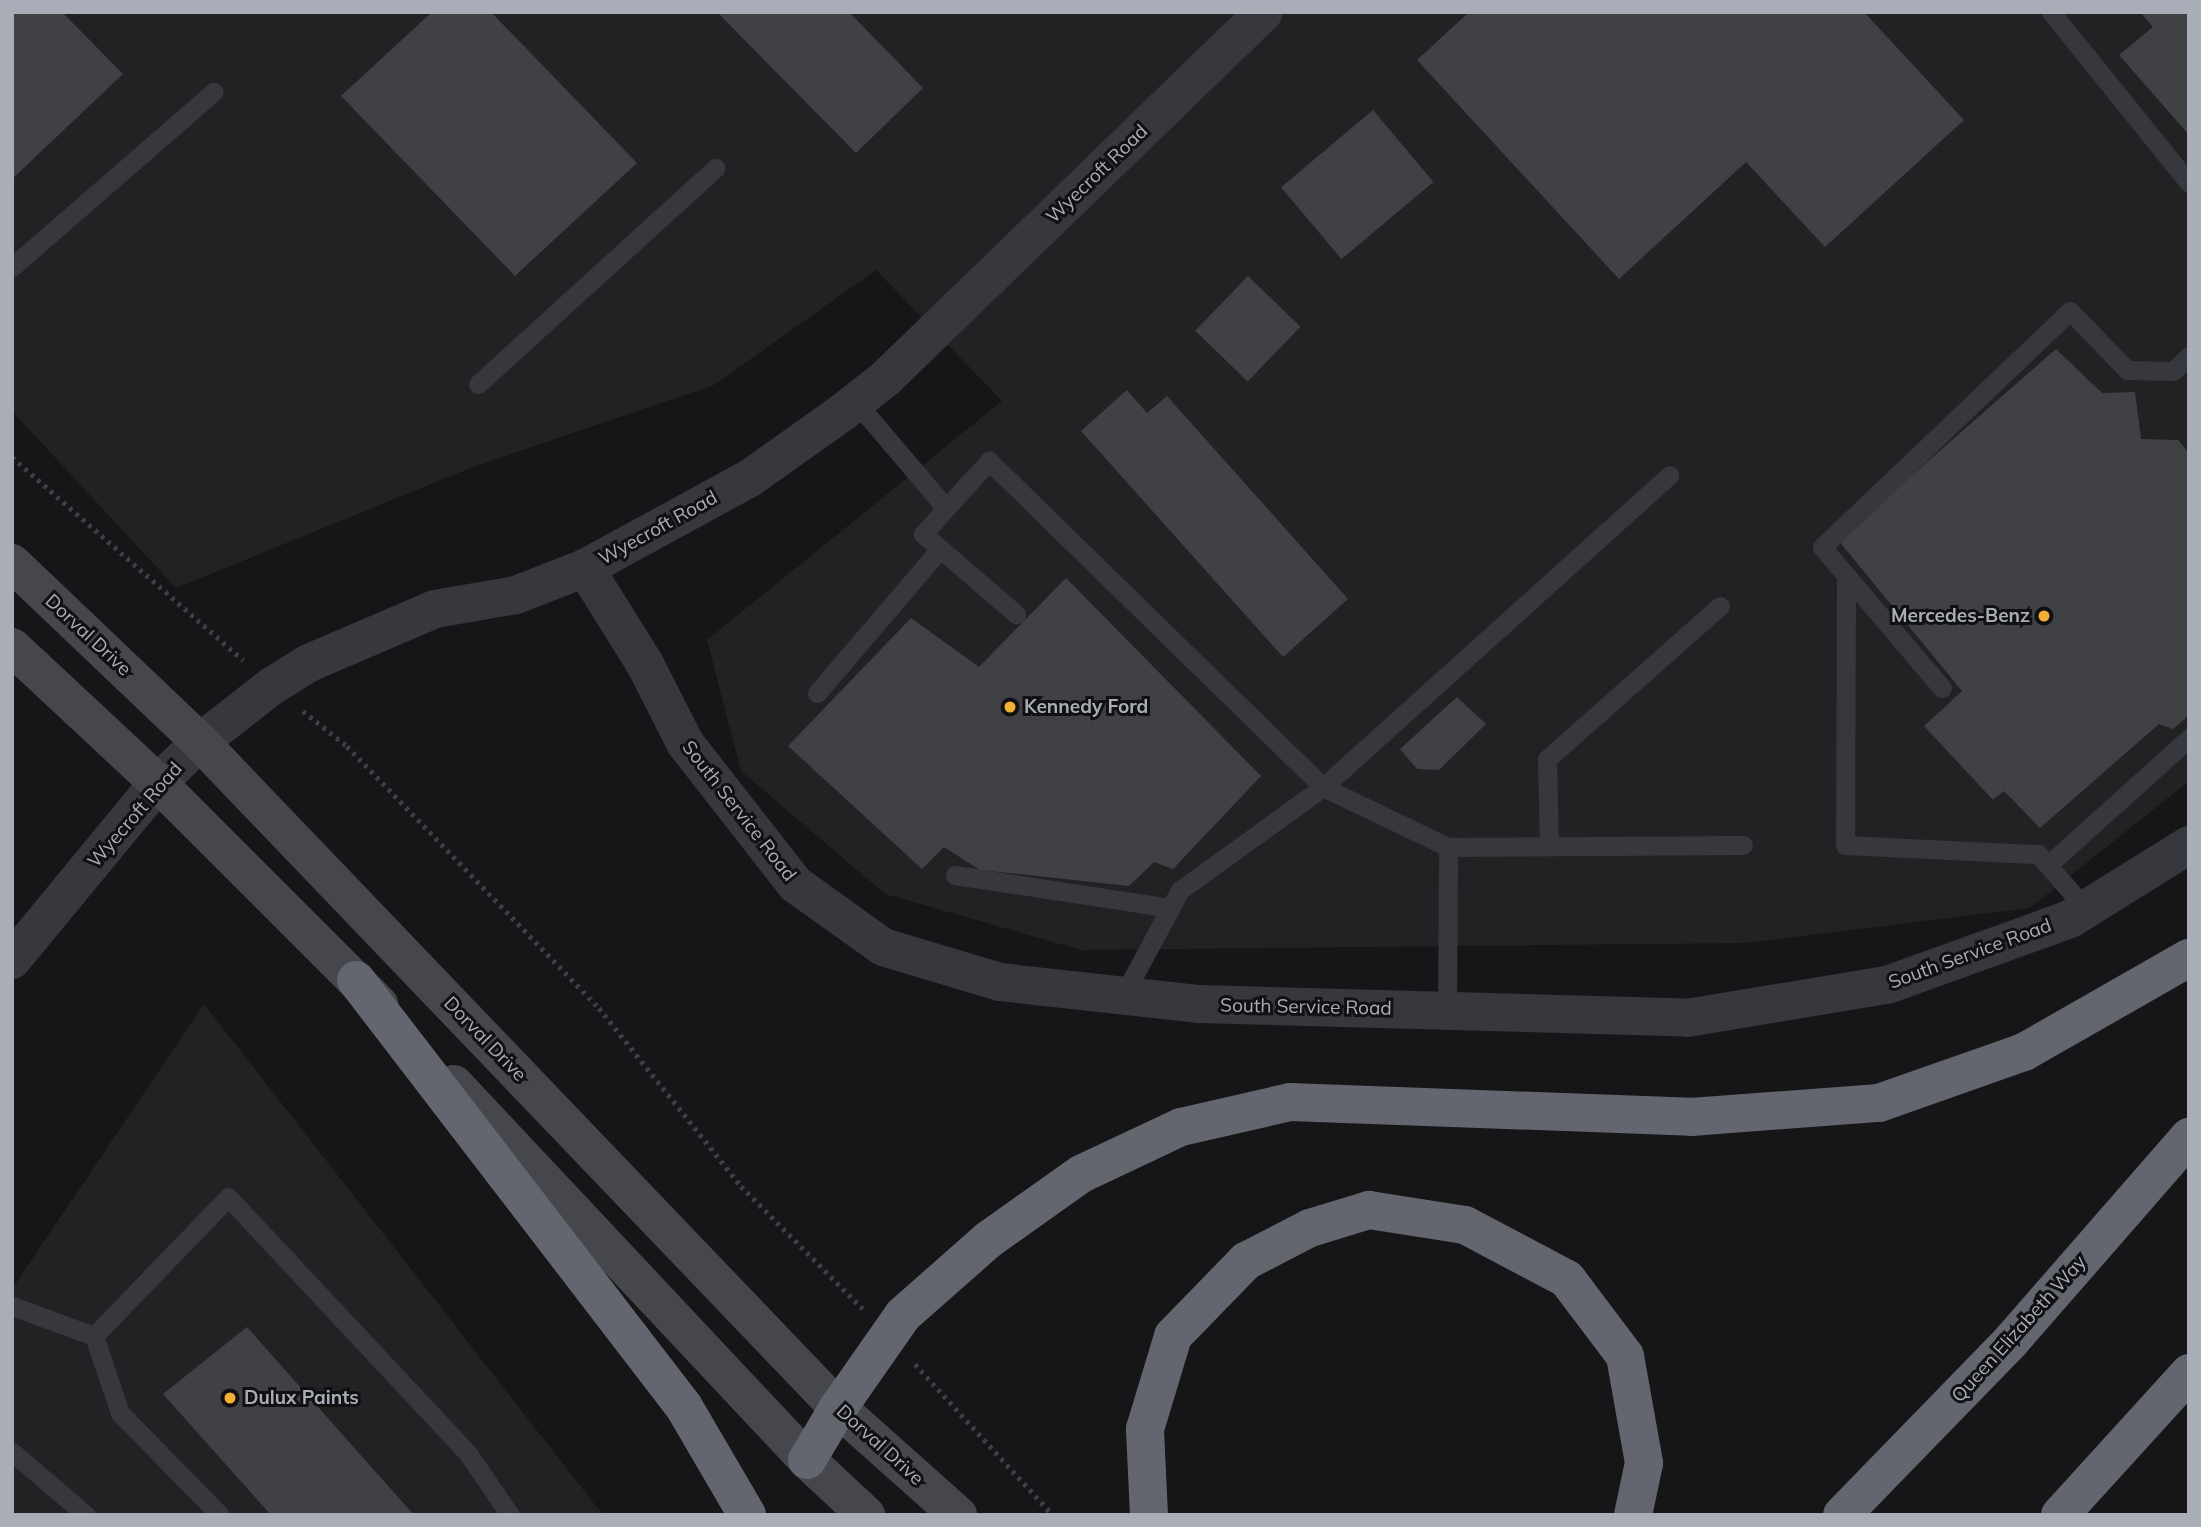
<!DOCTYPE html>
<style>
body{margin:0}
#map{position:relative;width:2201px;height:1527px;overflow:hidden;background:#161618;font-family:Mulish,sans-serif}
div>[style]{position:absolute}
[style*='--x']{left:calc(var(--x)*1px);top:calc(var(--y)*1px);width:calc(var(--w)*1px);rotate:calc(var(--a)*1deg)}
.built>*{inset:0;background:#222225}
.building>*{inset:0;background:#404145;transform-origin:0 0}
.path>*{height:4.5px;margin-top:-2.25px;transform-origin:0;background:repeating-linear-gradient(90deg,#3d3f44 0 3.5px,transparent 0 8.5px)}
.service>*{height:19px;margin:-9.5px;padding:0 9.5px;transform-origin:9.5px;border-radius:9.5px;background:#37383d}
.tertiary>*{height:38px;margin:-19px;padding:0 19px;transform-origin:19px;border-radius:19px;background:#37383d}
.secondary>*{height:38px;margin:-19px;padding:0 19px;transform-origin:19px;border-radius:19px;background:#45474d}
.motorway>*{height:38px;margin:-19px;padding:0 19px;transform-origin:19px;border-radius:19px;background:#63666e}
.dots>*{width:19px;height:19px;translate:-50% -50%;box-sizing:border-box;border:4px solid #111113;border-radius:50%}
span{translate:-50% -50%;white-space:nowrap;text-align:center;line-height:1.15;-webkit-text-stroke:6px #111113;paint-order:stroke}
.street-label{font-size:19px;color:#a8adb8}
.poi-label{font-size:19px;color:#a8adb8;font-weight:700}
.right{translate:-100% -50%;text-align:right}
.left{translate:0 -50%;text-align:left}
.frame{position:absolute;inset:0;border:14px solid #a8adb8;pointer-events:none}
</style>
<div id="map">
<div class="built">
<div style="clip-path:polygon(12px 12px,2189px 12px,2189px 781px,2030px 908px,1745px 943px,1081px 950px,885px 894px,741px 771px,707px 640px,1002px 401px,876px 270px,714px 385px,473px 467px,176px 588px,12px 411px)"></div>
<div style="clip-path:polygon(204px 1004px,603px 1515px,12px 1515px,12px 1289px)"></div>
</div>
<div class="building">
<div style="clip-path:polygon(12px 12px,62px 12px,123px 74px,12px 179px)"></div>
<div style="clip-path:polygon(432px 12px,491px 12px,637px 163px,515px 276px,341px 96px)"></div>
<div style="clip-path:polygon(717px 12px,849px 12px,923px 88px,856px 153px)"></div>
<div style="clip-path:polygon(1469px 12px,1864px 12px,1964px 120px,1825px 247px,1746px 162px,1619px 279px,1417px 60px)"></div>
<div style="clip-path:polygon(2140px 12px,2189px 12px,2189px 135px,2119px 55px,2153px 27px)"></div>
<div style="left:1373px;top:110px;width:94px;height:120px;rotate:50deg"></div>
<div style="left:1248px;top:276px;width:73px;height:76px;rotate:44deg"></div>
<div style="clip-path:polygon(2056px 349px,2102px 393px,2135px 392px,2141px 439px,2178px 440px,2189px 453px,2189px 715px,2173px 729px,2159px 724px,2040px 828px,2004px 791px,1993px 800px,1924px 726px,1962px 691px,1838px 540px)"></div>
<div style="clip-path:polygon(1127px 390px,1147px 413px,1167px 396px,1348px 599px,1283px 657px,1081px 431px)"></div>
<div style="clip-path:polygon(1066px 578px,1261px 776px,1173px 869px,1154px 862px,1129px 886px,980px 870px,944px 847px,922px 869px,788px 746px,911px 618px,979px 667px)"></div>
<div style="clip-path:polygon(1457px 697px,1486px 724px,1439px 770px,1417px 769px,1400px 749px)"></div>
<div style="clip-path:polygon(247px 1327px,414px 1515px,271px 1515px,163px 1394px)"></div>
</div>
<div class="path">
<div style="--x:12;--y:457;--w:308;--a:41.3"></div>
<div style="--x:303;--y:711;--w:56;--a:38.5"></div>
<div style="--x:347;--y:746;--w:364;--a:46.1"></div>
<div style="--x:599;--y:1008;--w:228;--a:51.4"></div>
<div style="--x:741;--y:1186;--w:173;--a:45.2"></div>
<div style="--x:915;--y:1364;--w:205;--a:47.6"></div>
</div>
<div class="service">
<div style="--x:2051;--y:12;--w:220;--a:51.1"></div>
<div style="--x:12;--y:267;--w:267;--a:-41"></div>
<div style="--x:478;--y:384;--w:321;--a:-42.3"></div>
<div style="--x:856;--y:402;--w:139;--a:49.7"></div>
<div style="--x:946;--y:508;--w:35;--a:131"></div>
<div style="--x:923;--y:534;--w:123;--a:40.7"></div>
<div style="--x:946;--y:508;--w:64;--a:-47.5"></div>
<div style="--x:989;--y:461;--w:467;--a:44.3"></div>
<div style="--x:1323;--y:787;--w:176;--a:144.2"></div>
<div style="--x:1180;--y:890;--w:120;--a:118.3"></div>
<div style="--x:1846;--y:575;--w:270;--a:90.2"></div>
<div style="--x:1845;--y:845;--w:193;--a:2.7"></div>
<div style="--x:2038;--y:854;--w:73;--a:48.9"></div>
<div style="--x:1942;--y:688;--w:185;--a:-130.4"></div>
<div style="--x:1822;--y:547;--w:342;--a:-43.6"></div>
<div style="--x:2070;--y:311;--w:82;--a:46"></div>
<div style="--x:2127;--y:370;--w:46;--a:1.2"></div>
<div style="--x:2173;--y:371;--w:22;--a:-43"></div>
<div style="--x:817;--y:693;--w:188;--a:-49.5"></div>
<div style="--x:1549;--y:846;--w:87;--a:-91.3"></div>
<div style="--x:1547;--y:759;--w:231;--a:-41.5"></div>
<div style="--x:1448;--y:847;--w:139;--a:-154.4"></div>
<div style="--x:1323;--y:787;--w:466;--a:-42"></div>
<div style="--x:2048;--y:865;--w:190;--a:-42"></div>
<div style="--x:955;--y:875;--w:218;--a:8.7"></div>
<div style="--x:1447;--y:1010;--w:163;--a:-89.6"></div>
<div style="--x:1448;--y:847;--w:295;--a:-0.4"></div>
<div style="--x:12;--y:1306;--w:87;--a:20.1"></div>
<div style="--x:94;--y:1336;--w:193;--a:-46"></div>
<div style="--x:228;--y:1197;--w:349;--a:46.9"></div>
<div style="--x:467;--y:1452;--w:76;--a:55.7"></div>
<div style="--x:94;--y:1336;--w:81;--a:71.3"></div>
<div style="--x:120;--y:1413;--w:143;--a:45.6"></div>
<div style="--x:12;--y:1452;--w:97;--a:40.4"></div>
</div>
<div class="tertiary">
<div style="--x:585;--y:568;--w:113;--a:58"></div>
<div style="--x:645;--y:664;--w:89;--a:63.1"></div>
<div style="--x:685;--y:743;--w:179;--a:52"></div>
<div style="--x:795;--y:884;--w:108;--a:35.6"></div>
<div style="--x:883;--y:947;--w:122;--a:16.7"></div>
<div style="--x:1000;--y:982;--w:201;--a:6.3"></div>
<div style="--x:1200;--y:1004;--w:487;--a:1.6"></div>
<div style="--x:1687;--y:1018;--w:203;--a:-9.4"></div>
<div style="--x:1887;--y:985;--w:195;--a:-19.8"></div>
<div style="--x:2070;--y:919;--w:140;--a:-31.9"></div>
<div style="--x:12;--y:960;--w:229;--a:-50.5"></div>
<div style="--x:158;--y:783;--w:59;--a:-44.3"></div>
<div style="--x:200;--y:742;--w:91;--a:-37.9"></div>
<div style="--x:272;--y:686;--w:44;--a:-31.9"></div>
<div style="--x:309;--y:663;--w:137;--a:-23.2"></div>
<div style="--x:435;--y:609;--w:82;--a:-9.8"></div>
<div style="--x:516;--y:595;--w:74;--a:-21.4"></div>
<div style="--x:585;--y:568;--w:188;--a:-28.6"></div>
<div style="--x:750;--y:478;--w:114;--a:-35.4"></div>
<div style="--x:843;--y:412;--w:55;--a:-38.3"></div>
<div style="--x:886;--y:378;--w:526;--a:-44.08"></div>
</div>
<div class="secondary">
<div style="--x:12;--y:563;--w:260;--a:43.6"></div>
<div style="--x:200;--y:742;--w:922;--a:46.23"></div>
<div style="--x:838;--y:1408;--w:161;--a:41.7"></div>
<div style="--x:12;--y:647;--w:200;--a:43"></div>
<div style="--x:158;--y:783;--w:313;--a:45"></div>
<div style="--x:454;--y:1084;--w:516;--a:46.81"></div>
<div style="--x:807;--y:1460;--w:81;--a:43"></div>
</div>
<div class="motorway">
<div style="--x:356;--y:980;--w:538;--a:52.47"></div>
<div style="--x:684;--y:1407;--w:125;--a:59.7"></div>
<div style="--x:807;--y:1460;--w:61;--a:-59.2"></div>
<div style="--x:838;--y:1408;--w:113;--a:-55"></div>
<div style="--x:903;--y:1315;--w:113;--a:-41.4"></div>
<div style="--x:988;--y:1240;--w:114;--a:-35.4"></div>
<div style="--x:1081;--y:1174;--w:110;--a:-25.2"></div>
<div style="--x:1181;--y:1127;--w:112;--a:-12.9"></div>
<div style="--x:1290;--y:1102;--w:401;--a:2.1"></div>
<div style="--x:1691;--y:1117;--w:189;--a:-4.3"></div>
<div style="--x:1879;--y:1103;--w:154;--a:-19.4"></div>
<div style="--x:2024;--y:1052;--w:190;--a:-29.7"></div>
<div style="--x:1149;--y:1515;--w:86;--a:-92.7"></div>
<div style="--x:1145;--y:1429;--w:97;--a:-73.2"></div>
<div style="--x:1173;--y:1336;--w:105;--a:-45.8"></div>
<div style="--x:1246;--y:1261;--w:72;--a:-27.3"></div>
<div style="--x:1310;--y:1228;--w:62;--a:-17"></div>
<div style="--x:1369;--y:1210;--w:97;--a:8.9"></div>
<div style="--x:1465;--y:1225;--w:115;--a:27.9"></div>
<div style="--x:1567;--y:1279;--w:96;--a:53"></div>
<div style="--x:1625;--y:1356;--w:109;--a:79.9"></div>
<div style="--x:1644;--y:1463;--w:53;--a:101.9"></div>
<div style="--x:1842;--y:1515;--w:243;--a:-45.8"></div>
<div style="--x:2011;--y:1341;--w:271;--a:-48.9"></div>
<div style="--x:2060;--y:1515;--w:192;--a:-47.7"></div>
</div>
<div class="dots">
<div style="left:2044px;top:616px;background:#f2b134"></div>
<div style="left:1010px;top:707px;background:#f2b134"></div>
<div style="left:230px;top:1398px;background:#f2b134"></div>
</div>
<div class="street-label">
<span style="left:1097px;top:174px;rotate:-44deg">Wyecroft Road</span>
<span style="left:658px;top:528px;rotate:-29deg">Wyecroft Road</span>
<span style="left:88px;top:635px;rotate:43deg">Dorval Drive</span>
<span style="left:739px;top:811px;rotate:52deg">South Service Road</span>
<span style="left:135px;top:815px;rotate:-49deg">Wyecroft Road</span>
<span style="left:1970px;top:954px;rotate:-20deg">South Service Road</span>
<span style="left:1306px;top:1007px;rotate:1deg">South Service Road</span>
<span style="left:485px;top:1039px;rotate:46deg">Dorval Drive</span>
<span style="left:2019px;top:1329px;rotate:-48deg">Queen Elizabeth Way</span>
<span style="left:880px;top:1445px;rotate:42deg">Dorval Drive</span>
</div>
<div class="poi-label">
<span class="right" style="left:2030px;top:616px">Mercedes-Benz</span>
<span class="left" style="left:1024px;top:707px">Kennedy Ford</span>
<span class="left" style="left:244px;top:1398px">Dulux Paints</span>
</div>
<div class="frame"></div>
</div>
